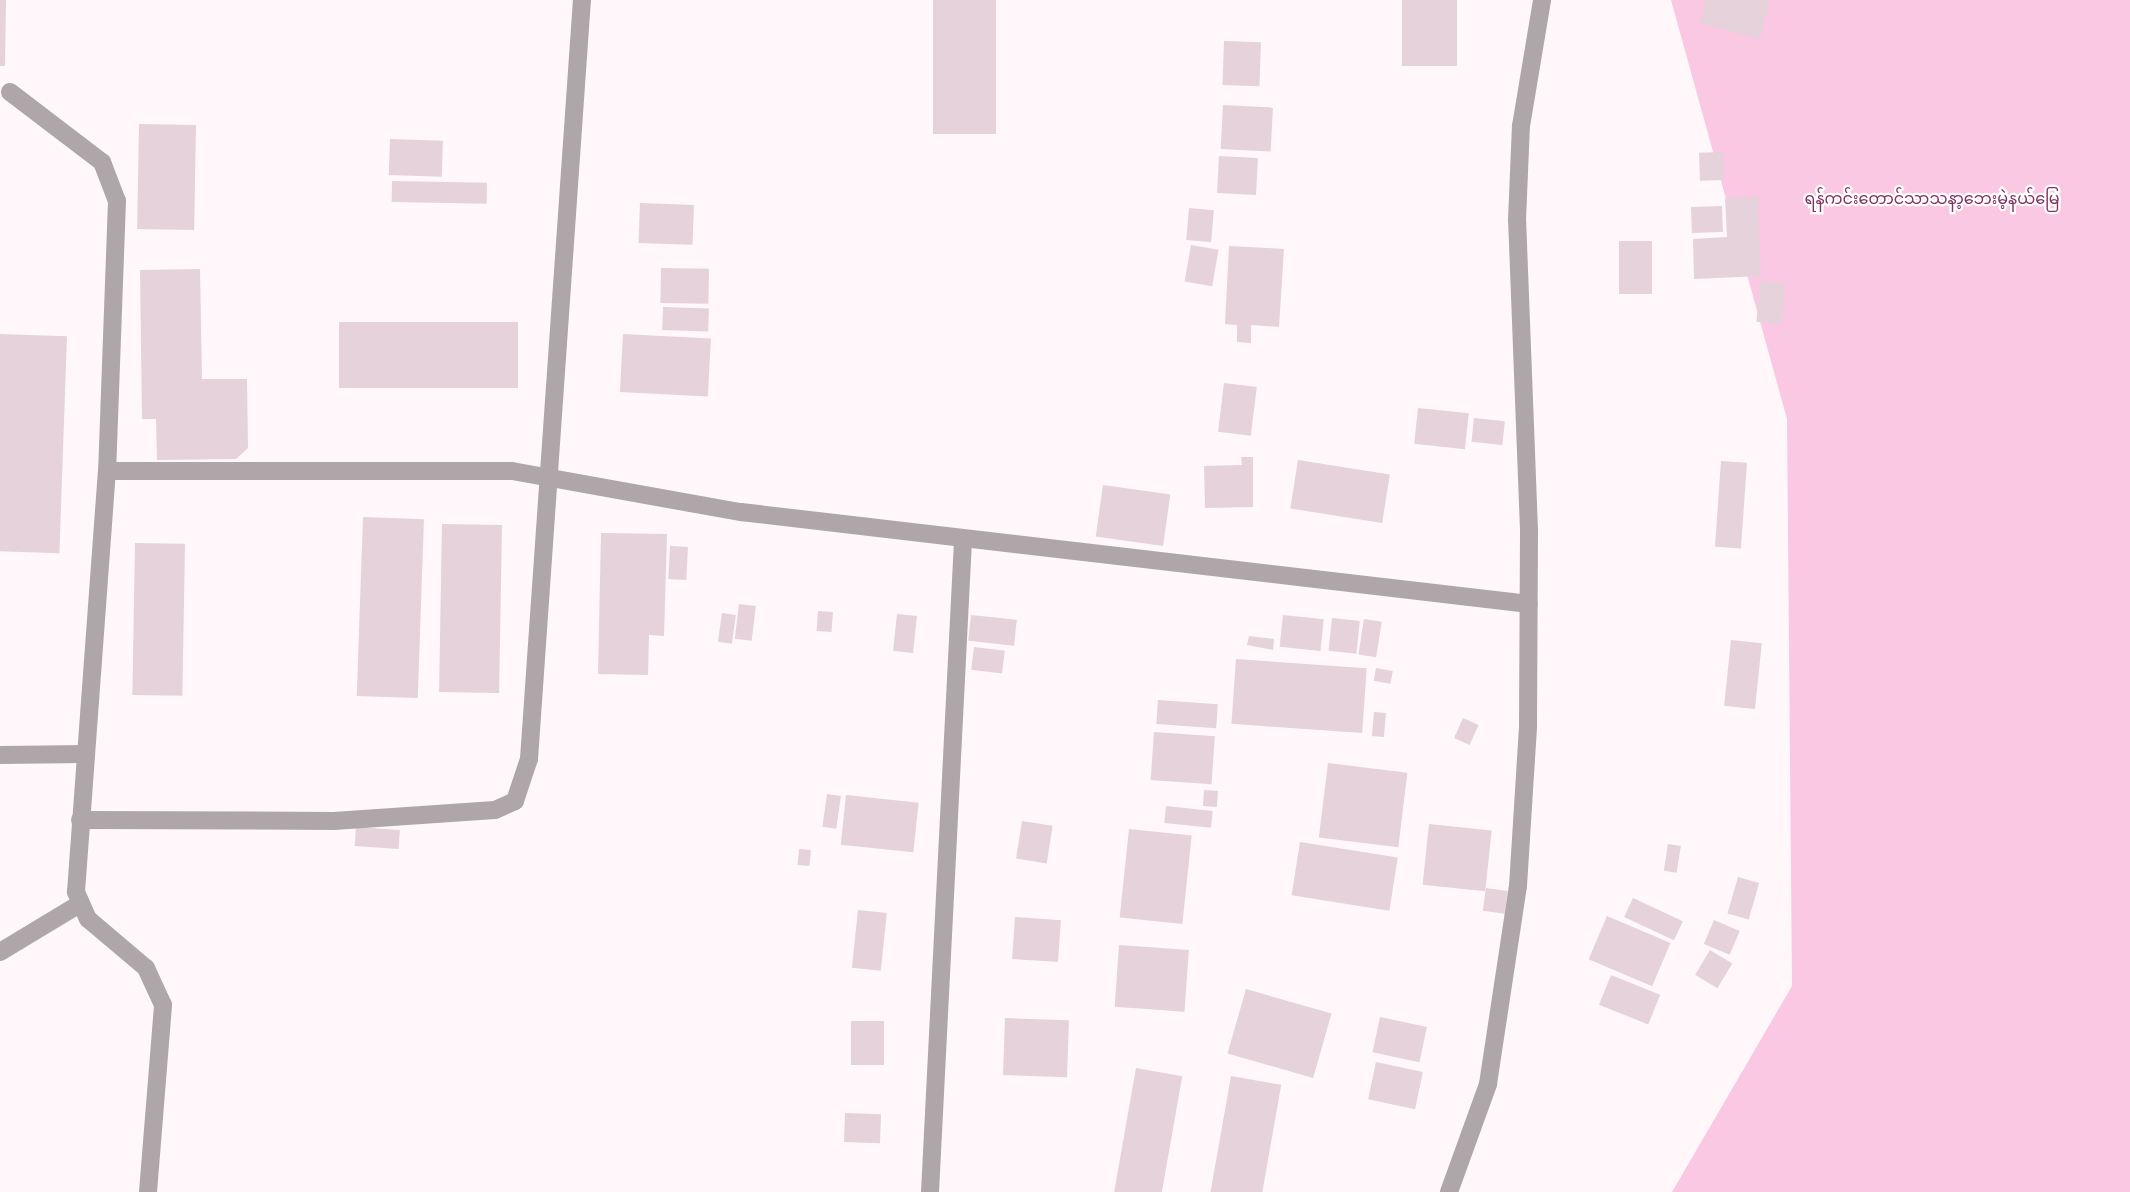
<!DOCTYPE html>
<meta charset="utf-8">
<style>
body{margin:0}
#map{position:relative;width:2130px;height:1192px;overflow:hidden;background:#fff7fa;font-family:Montserrat,"Noto Sans Myanmar",sans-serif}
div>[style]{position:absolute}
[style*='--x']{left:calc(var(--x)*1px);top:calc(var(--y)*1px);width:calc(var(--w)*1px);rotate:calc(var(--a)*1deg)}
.green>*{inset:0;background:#fbc8e3}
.building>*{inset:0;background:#e5d2db;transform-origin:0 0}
.minor>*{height:18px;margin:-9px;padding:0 9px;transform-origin:9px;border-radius:9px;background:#afa6aa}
span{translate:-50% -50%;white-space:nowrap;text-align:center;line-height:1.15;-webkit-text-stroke:4.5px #fff;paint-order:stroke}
.park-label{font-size:16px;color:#7f3461}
</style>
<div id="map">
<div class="green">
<div style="clip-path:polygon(1671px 0,2130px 0,2130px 1192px,1672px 1192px,1792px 986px,1787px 419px)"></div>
</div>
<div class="building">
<div style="clip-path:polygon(0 0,6px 0,5px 66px,0 66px)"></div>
<div style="left:933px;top:0;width:63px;height:134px"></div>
<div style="left:1402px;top:0;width:55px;height:66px"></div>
<div style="clip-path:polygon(1706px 0,1770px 0,1759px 39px,1699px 23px)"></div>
<div style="left:1224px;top:41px;width:37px;height:44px;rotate:2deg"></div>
<div style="left:1223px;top:105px;width:50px;height:44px;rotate:3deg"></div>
<div style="left:139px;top:124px;width:57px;height:105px;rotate:1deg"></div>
<div style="left:390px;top:139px;width:53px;height:36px;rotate:2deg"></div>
<div style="left:1723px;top:152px;width:28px;height:24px;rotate:88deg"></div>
<div style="left:1219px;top:156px;width:39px;height:37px;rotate:3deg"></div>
<div style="left:392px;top:181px;width:95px;height:21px;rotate:1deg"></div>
<div style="clip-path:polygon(1758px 197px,1761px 276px,1694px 279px,1693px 239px,1727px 237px,1725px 198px)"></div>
<div style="left:640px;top:203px;width:54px;height:40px;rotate:2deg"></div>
<div style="left:1722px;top:206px;width:26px;height:31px;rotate:88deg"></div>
<div style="left:1189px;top:208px;width:25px;height:32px;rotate:5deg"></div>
<div style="left:1619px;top:241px;width:33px;height:53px"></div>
<div style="left:1191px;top:245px;width:28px;height:37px;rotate:10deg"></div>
<div style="clip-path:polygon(1229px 246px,1284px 249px,1279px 327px,1251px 325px,1251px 343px,1237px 342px,1237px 325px,1225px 324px)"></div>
<div style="left:661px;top:268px;width:48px;height:35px;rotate:1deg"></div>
<div style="clip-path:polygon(200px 269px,202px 379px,247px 379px,248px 448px,236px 459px,157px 460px,156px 419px,142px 419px,140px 270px)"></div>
<div style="left:1760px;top:281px;width:25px;height:41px;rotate:5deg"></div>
<div style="left:663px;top:307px;width:46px;height:23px;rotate:2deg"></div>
<div style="left:339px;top:322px;width:179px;height:66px"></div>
<div style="left:0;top:334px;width:67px;height:217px;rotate:2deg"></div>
<div style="left:623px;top:334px;width:88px;height:58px;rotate:3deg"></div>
<div style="left:1224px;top:383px;width:33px;height:49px;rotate:7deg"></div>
<div style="left:1418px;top:408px;width:51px;height:36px;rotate:6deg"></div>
<div style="left:1474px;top:418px;width:31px;height:24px;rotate:6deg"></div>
<div style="clip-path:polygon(1241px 457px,1253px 457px,1253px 507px,1205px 508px,1204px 466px,1242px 465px)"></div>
<div style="left:1298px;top:460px;width:93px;height:49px;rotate:9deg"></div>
<div style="left:1721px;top:461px;width:26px;height:86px;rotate:4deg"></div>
<div style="left:1103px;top:485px;width:68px;height:52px;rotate:8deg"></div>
<div style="left:363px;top:517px;width:61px;height:179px;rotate:2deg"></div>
<div style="left:442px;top:524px;width:60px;height:168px;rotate:1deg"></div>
<div style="clip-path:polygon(601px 533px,667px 534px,664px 636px,649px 635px,648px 675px,598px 674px)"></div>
<div style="left:135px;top:543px;width:50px;height:152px;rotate:1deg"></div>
<div style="left:670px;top:546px;width:18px;height:33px;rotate:3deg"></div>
<div style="left:739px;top:604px;width:17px;height:35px;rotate:7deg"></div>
<div style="left:818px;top:611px;width:15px;height:20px;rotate:4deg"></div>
<div style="left:722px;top:613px;width:14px;height:29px;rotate:8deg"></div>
<div style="left:897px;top:614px;width:20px;height:37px;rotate:6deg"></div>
<div style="left:971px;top:615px;width:46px;height:26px;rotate:6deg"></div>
<div style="left:1283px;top:615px;width:41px;height:32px;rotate:6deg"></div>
<div style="left:1332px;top:618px;width:28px;height:33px;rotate:6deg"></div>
<div style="left:1364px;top:619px;width:18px;height:36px;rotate:9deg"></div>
<div style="clip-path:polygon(1249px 636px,1274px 639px,1273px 650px,1247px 645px)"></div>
<div style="left:1731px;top:640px;width:31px;height:66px;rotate:6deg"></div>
<div style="left:974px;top:647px;width:31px;height:23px;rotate:7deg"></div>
<div style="left:1236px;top:659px;width:131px;height:65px;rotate:4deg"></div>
<div style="left:1376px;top:668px;width:17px;height:13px;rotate:10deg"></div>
<div style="left:1158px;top:700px;width:60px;height:24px;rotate:4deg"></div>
<div style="left:1374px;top:712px;width:12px;height:24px;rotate:5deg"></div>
<div style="left:1463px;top:718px;width:17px;height:22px;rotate:24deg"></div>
<div style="left:1154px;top:732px;width:61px;height:48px;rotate:4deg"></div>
<div style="left:1328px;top:763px;width:80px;height:75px;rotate:7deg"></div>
<div style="left:1204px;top:790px;width:14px;height:16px;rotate:4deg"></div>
<div style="left:827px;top:794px;width:14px;height:33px;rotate:8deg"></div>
<div style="left:846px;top:795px;width:73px;height:50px;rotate:6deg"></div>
<div style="left:1166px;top:806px;width:47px;height:17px;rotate:6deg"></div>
<div style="left:1022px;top:821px;width:31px;height:38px;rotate:9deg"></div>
<div style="left:1429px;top:824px;width:63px;height:61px;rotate:6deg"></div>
<div style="left:356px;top:827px;width:44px;height:19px;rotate:4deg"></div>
<div style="left:1129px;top:829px;width:63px;height:89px;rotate:6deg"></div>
<div style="left:1300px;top:842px;width:99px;height:54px;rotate:9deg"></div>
<div style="left:1668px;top:844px;width:13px;height:27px;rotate:9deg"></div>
<div style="left:799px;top:849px;width:12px;height:16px;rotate:5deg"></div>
<div style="left:1738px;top:877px;width:22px;height:38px;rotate:16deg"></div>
<div style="left:1486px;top:888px;width:22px;height:23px;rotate:8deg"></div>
<div style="left:1633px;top:898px;width:55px;height:21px;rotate:25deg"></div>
<div style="left:858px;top:910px;width:29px;height:58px;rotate:6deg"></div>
<div style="left:1607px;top:916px;width:69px;height:47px;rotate:23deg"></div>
<div style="left:1015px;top:917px;width:46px;height:42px;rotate:4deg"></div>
<div style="left:1714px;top:920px;width:28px;height:26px;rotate:23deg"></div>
<div style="left:1119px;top:945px;width:70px;height:62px;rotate:4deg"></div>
<div style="left:1710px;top:950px;width:26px;height:29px;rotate:31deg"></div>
<div style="left:1611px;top:975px;width:53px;height:32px;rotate:22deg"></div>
<div style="left:1246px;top:989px;width:89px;height:67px;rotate:16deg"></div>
<div style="left:1380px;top:1017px;width:48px;height:36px;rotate:12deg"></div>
<div style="left:1005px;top:1018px;width:64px;height:57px;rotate:2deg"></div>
<div style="left:851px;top:1021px;width:33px;height:44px"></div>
<div style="left:1376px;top:1062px;width:48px;height:38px;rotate:12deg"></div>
<div style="left:1136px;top:1068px;width:47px;height:126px;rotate:10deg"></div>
<div style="left:1231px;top:1076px;width:51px;height:118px;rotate:10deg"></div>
<div style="left:845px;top:1113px;width:36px;height:29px;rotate:2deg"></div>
</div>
<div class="minor">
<div style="--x:10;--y:92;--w:116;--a:37.3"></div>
<div style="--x:102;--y:162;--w:42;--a:69"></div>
<div style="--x:117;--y:201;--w:270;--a:92.1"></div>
<div style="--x:0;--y:755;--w:85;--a:-0.7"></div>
<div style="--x:80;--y:820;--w:254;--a:0.2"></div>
<div style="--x:334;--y:821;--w:161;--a:-3.9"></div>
<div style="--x:495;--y:810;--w:22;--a:-24"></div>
<div style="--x:515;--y:801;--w:44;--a:-71.6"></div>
<div style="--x:529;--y:759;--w:761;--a:-86.01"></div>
<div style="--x:0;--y:952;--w:91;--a:-31.1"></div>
<div style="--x:148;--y:1192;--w:188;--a:-85.4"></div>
<div style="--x:163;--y:1005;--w:41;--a:-114.7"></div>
<div style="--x:146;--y:968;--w:76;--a:-139.8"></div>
<div style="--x:88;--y:919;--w:30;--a:-114"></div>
<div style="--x:76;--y:892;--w:422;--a:-85.8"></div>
<div style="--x:107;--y:471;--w:405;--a:0"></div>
<div style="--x:512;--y:471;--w:233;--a:10.2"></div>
<div style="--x:741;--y:512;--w:793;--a:6.66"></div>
<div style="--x:930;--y:1192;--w:653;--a:-87.1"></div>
<div style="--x:1449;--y:1192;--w:115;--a:-70.1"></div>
<div style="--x:1488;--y:1084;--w:200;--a:-81.4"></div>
<div style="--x:1518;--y:886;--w:160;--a:-86.4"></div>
<div style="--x:1528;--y:726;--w:196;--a:-89.7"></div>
<div style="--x:1529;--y:530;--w:310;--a:-92.2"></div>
<div style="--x:1517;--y:220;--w:94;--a:-87.6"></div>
<div style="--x:1521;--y:126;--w:128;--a:-80.5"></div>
</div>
<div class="park-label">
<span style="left:1932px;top:199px">ရန်ကင်းတောင်သာသနာ့ဘေးမဲ့နယ်မြေ</span>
</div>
</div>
